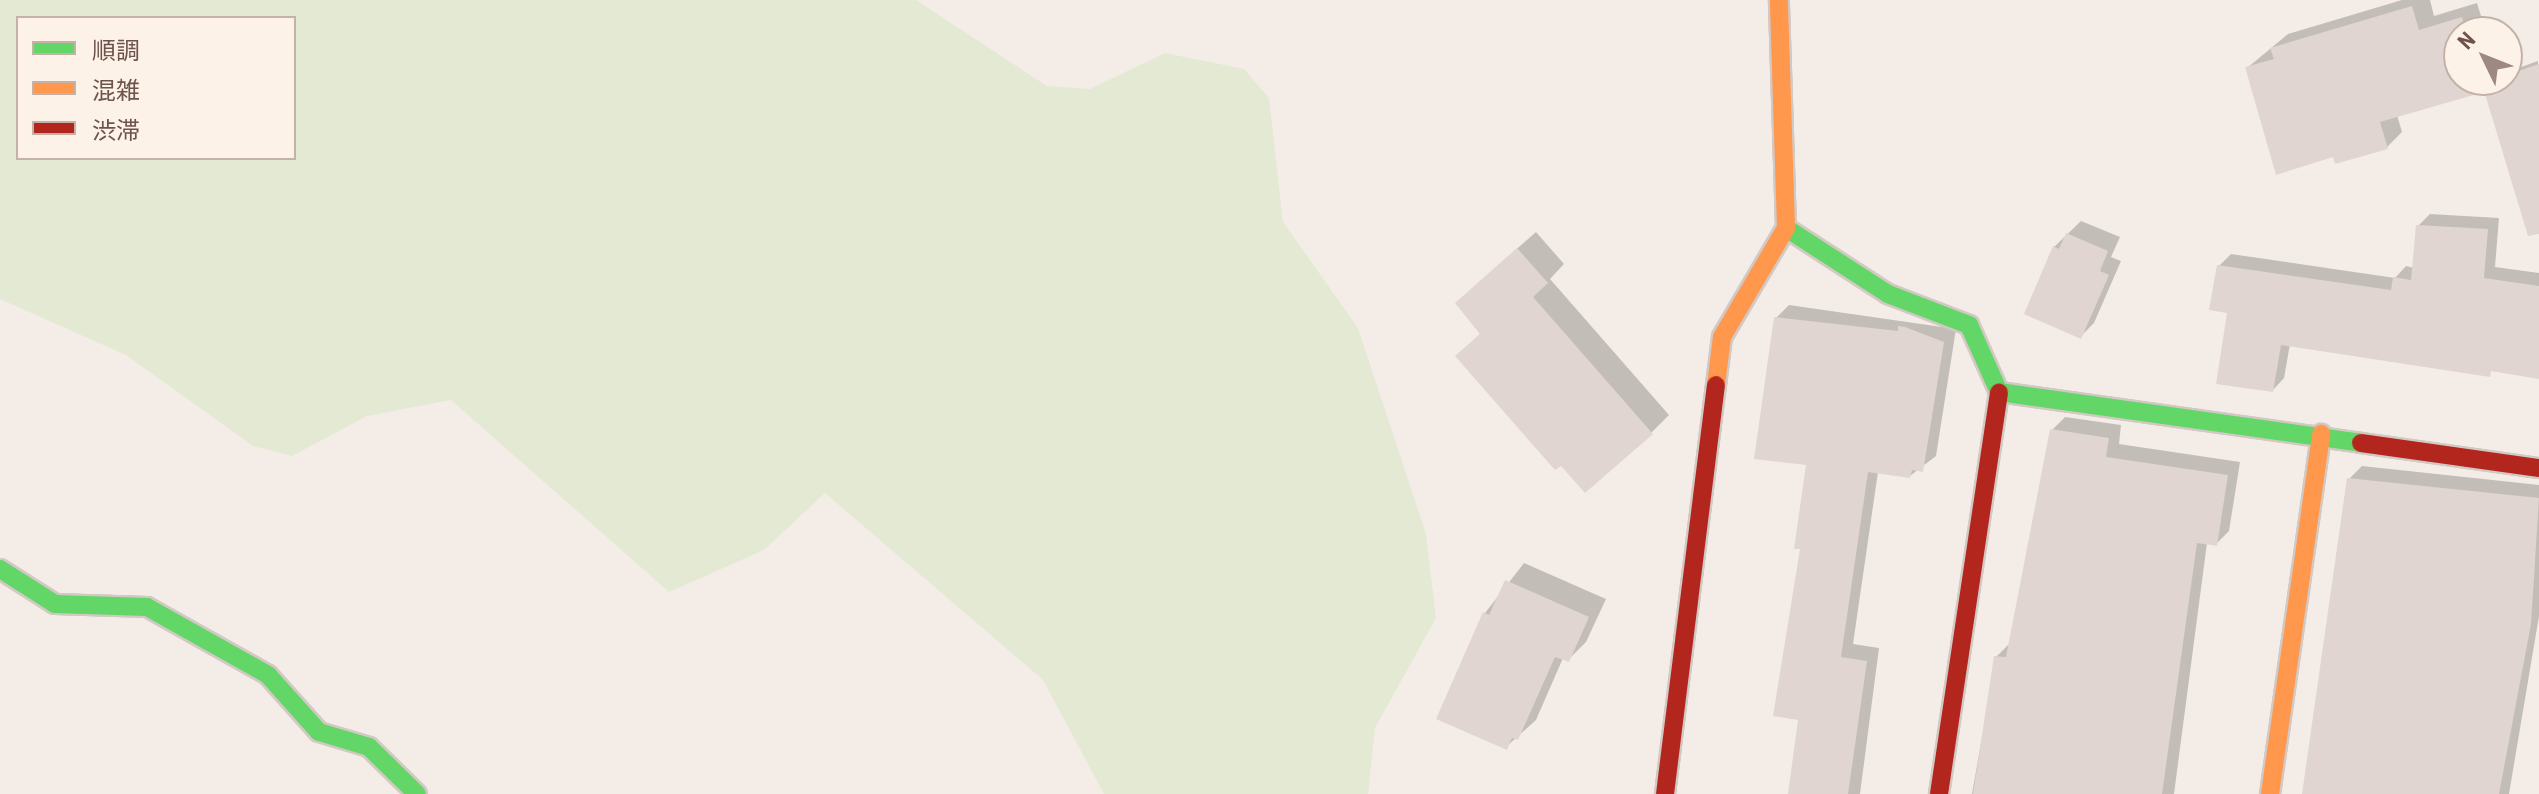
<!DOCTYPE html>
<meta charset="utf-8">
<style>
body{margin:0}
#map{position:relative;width:2539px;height:794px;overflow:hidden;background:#f4ede7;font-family:"Roboto Condensed","Noto Sans JP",sans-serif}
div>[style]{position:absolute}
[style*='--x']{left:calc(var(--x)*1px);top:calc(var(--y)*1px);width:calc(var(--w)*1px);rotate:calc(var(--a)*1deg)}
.green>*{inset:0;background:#e3e9d3}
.shadow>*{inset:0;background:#0003}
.building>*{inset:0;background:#e0d5d0}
.roads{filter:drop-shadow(2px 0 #d3c9c4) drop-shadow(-2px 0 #d3c9c4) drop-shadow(0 2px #d3c9c4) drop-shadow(0 -2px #d3c9c4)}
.fast>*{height:18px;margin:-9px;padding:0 9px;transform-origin:9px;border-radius:9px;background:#63d668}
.slow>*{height:18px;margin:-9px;padding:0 9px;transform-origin:9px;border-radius:9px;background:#ff974d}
.jam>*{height:18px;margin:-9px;padding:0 9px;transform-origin:9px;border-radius:9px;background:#b3261e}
span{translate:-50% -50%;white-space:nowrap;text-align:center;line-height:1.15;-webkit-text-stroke:8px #fdf2e8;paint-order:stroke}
.legend{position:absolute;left:16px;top:16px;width:280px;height:144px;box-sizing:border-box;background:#fdf2e8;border:2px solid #c4b2a9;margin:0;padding:10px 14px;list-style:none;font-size:24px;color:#6e534b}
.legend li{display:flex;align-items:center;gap:16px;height:40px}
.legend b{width:40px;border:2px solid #c4b2a9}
.north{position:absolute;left:2443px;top:16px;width:80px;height:80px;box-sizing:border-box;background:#fdf2e8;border:2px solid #c4b2a9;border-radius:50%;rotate:313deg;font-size:22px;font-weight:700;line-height:32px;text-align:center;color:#6e534b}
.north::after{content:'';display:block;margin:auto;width:28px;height:36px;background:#9d8982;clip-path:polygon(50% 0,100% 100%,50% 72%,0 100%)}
</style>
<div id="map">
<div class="green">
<div style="clip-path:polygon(evenodd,0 0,916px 0,1047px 86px,1090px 89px,1165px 53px,1244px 69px,1269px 98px,1283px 222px,1358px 328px,1426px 534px,1436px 618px,1375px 728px,1368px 794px,1104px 794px,1043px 680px,825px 493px,764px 550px,669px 592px,451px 400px,367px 416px,292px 456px,253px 446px,126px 355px,0 299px,0 0,18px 18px,294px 18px,294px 158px,18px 158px,18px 18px)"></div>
</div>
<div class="shadow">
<div style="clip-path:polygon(2402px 0,2430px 0,2434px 16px,2477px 3px,2486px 32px,2459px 32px,2459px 80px,2507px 80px,2507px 72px,2538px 61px,2539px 182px,2486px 88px,2397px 115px,2402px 132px,2387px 147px,2334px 155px,2247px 68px,2288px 34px)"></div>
<div style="clip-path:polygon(2430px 214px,2499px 218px,2495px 267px,2539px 273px,2539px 377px,2290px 344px,2284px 378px,2273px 390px,2230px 311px,2219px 266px,2231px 254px,2395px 278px,2406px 266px,2414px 268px,2418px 226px)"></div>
<div style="clip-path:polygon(2081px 221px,2120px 237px,2111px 257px,2121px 261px,2094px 323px,2081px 336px,2054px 247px)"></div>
<div style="clip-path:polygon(1536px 232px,1564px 264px,1550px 279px,1669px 415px,1651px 433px,1458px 356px,1482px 332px,1475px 286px)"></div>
<div style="clip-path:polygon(1789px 305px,1956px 329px,1936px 456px,1910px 476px,1878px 472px,1853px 644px,1879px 648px,1860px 794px,1790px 794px,1800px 718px,1809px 464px,1776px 318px)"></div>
<div style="clip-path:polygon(2065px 417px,2121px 425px,2119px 444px,2240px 462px,2229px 531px,2216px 544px,2207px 543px,2174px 794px,1972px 794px,1996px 657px,2010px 643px,2052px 430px)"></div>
<div style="clip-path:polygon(2362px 466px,2539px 485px,2539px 616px,2509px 794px,2304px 794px,2349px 479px)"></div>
<div style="clip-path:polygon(1524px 563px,1606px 599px,1586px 642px,1568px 660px,1563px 658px,1536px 720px,1506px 747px,1485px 613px)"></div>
</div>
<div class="building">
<div style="clip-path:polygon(2412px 6px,2419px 30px,2462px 17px,2466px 32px,2459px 32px,2459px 80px,2480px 80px,2484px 92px,2380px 122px,2388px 149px,2335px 164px,2333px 157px,2276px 175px,2245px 67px,2274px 59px,2270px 48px)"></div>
<div style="clip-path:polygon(2539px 64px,2539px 234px,2528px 236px,2482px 84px,2507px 80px,2507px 75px)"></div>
<div style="clip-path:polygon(2416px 225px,2488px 229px,2484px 278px,2539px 286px,2539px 379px,2491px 371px,2490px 377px,2281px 345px,2273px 392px,2216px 384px,2227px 313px,2209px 310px,2217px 265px,2391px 290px,2393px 277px,2411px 280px)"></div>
<div style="clip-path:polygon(2066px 233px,2108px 251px,2100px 271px,2109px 275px,2081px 339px,2024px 314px,2053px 246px,2059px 249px)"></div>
<div style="clip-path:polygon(1517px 248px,1548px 283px,1533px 297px,1653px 434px,1585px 493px,1561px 466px,1555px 470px,1455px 356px,1480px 334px,1455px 303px)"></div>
<div style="clip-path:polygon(1774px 317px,1898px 331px,1898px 326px,1905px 327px,1944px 342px,1923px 472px,1912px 470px,1910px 478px,1868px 472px,1841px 657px,1867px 661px,1848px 794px,1788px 794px,1798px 720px,1773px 716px,1800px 549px,1794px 549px,1806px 465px,1754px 459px)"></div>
<div style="clip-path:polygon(2050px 429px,2109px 438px,2106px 457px,2228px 475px,2217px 546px,2197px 543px,2162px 794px,1973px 794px,1994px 656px,2006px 657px)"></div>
<div style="clip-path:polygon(2347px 478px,2539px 498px,2531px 624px,2499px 794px,2302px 794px)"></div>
<div style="clip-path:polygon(1505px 580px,1589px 617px,1569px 662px,1555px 657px,1518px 740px,1512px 738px,1507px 750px,1436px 719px,1483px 612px,1489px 615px)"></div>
</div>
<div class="roads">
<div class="fast">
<div style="--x:1786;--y:228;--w:121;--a:32.9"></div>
<div style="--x:1888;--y:294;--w:87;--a:20.9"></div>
<div style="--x:1969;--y:325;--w:73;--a:65.9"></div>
<div style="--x:1999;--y:392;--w:366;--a:8"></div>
<div style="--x:0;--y:569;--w:65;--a:32.5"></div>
<div style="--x:55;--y:604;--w:92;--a:1.9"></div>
<div style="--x:147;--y:607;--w:139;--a:29.3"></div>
<div style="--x:268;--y:675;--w:76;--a:48.2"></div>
<div style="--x:319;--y:732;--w:52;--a:16.7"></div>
<div style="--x:369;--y:747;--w:67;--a:44.4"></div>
</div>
<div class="slow">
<div style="--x:1716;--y:385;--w:48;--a:-82.9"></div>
<div style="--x:1722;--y:337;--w:126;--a:-59.6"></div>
<div style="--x:1786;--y:228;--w:228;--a:-91.8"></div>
<div style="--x:2270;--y:794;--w:364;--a:-81.9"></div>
</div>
<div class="jam">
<div style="--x:2361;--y:443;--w:180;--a:8"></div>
<div style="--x:1665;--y:794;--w:412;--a:-82.9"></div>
<div style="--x:1939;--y:794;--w:406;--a:-81.5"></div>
</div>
</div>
<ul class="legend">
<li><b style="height:10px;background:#63d668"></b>順調</li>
<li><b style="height:10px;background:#ff974d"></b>混雑</li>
<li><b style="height:10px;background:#b3261e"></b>渋滞</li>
</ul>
<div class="north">N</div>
</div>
